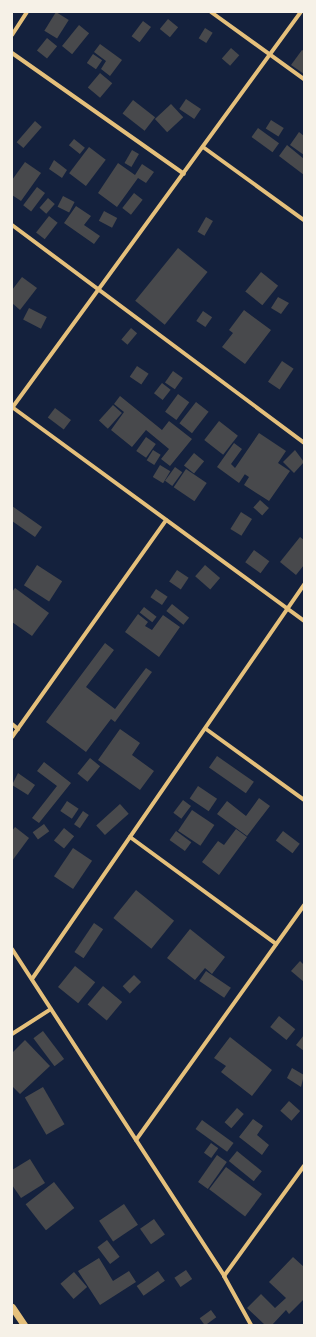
<!DOCTYPE html>
<style>
body{margin:0}
#map{position:relative;width:316px;height:1337px;overflow:hidden;background:#14213d;font-family:Raleway,sans-serif}
div>[style]{position:absolute}
[style*='--x']{left:calc(var(--x)*1px);top:calc(var(--y)*1px);width:calc(var(--w)*1px);rotate:calc(var(--a)*1deg)}
.building>*{inset:0;background:#48494c;transform-origin:0 0}
.minor>*{height:4px;margin:-2px;padding:0 2px;transform-origin:2px;border-radius:2px;background:#e5c07b}
.tertiary>*{height:7px;margin:-3.5px;padding:0 3.5px;transform-origin:3.5px;border-radius:3.5px;background:#e5c07b}
span{translate:-50% -50%;white-space:nowrap;text-align:center;line-height:1.15;-webkit-text-stroke:4px #f6f1e7;paint-order:stroke}
.frame{position:absolute;inset:0;border:13px solid #f6f1e7;pointer-events:none}
</style>
<div id="map">
<div class="building">
<div style="left:56px;top:12px;width:15px;height:22px;rotate:32deg"></div>
<div style="left:168px;top:19px;width:13px;height:13px;rotate:39deg"></div>
<div style="left:143px;top:21px;width:10px;height:19px;rotate:37deg"></div>
<div style="left:79px;top:25px;width:13px;height:27px;rotate:39deg"></div>
<div style="left:205px;top:28px;width:9px;height:12px;rotate:32deg"></div>
<div style="left:47px;top:38px;width:13px;height:16px;rotate:39deg"></div>
<div style="clip-path:polygon(100px 44px,122px 60px,110px 76px,101px 69px,106px 61px,94px 52px)"></div>
<div style="left:231px;top:48px;width:11px;height:14px;rotate:41deg"></div>
<div style="clip-path:polygon(302px 50px,304px 51px,304px 74px,291px 65px)"></div>
<div style="left:93px;top:54px;width:11px;height:11px;rotate:34deg"></div>
<div style="left:100px;top:73px;width:16px;height:19px;rotate:40deg"></div>
<div style="left:186px;top:99px;width:18px;height:12px;rotate:34deg"></div>
<div style="left:133px;top:100px;width:28px;height:17px;rotate:38deg"></div>
<div style="left:171px;top:104px;width:18px;height:22px;rotate:47deg"></div>
<div style="left:271px;top:120px;width:15px;height:10px;rotate:32deg"></div>
<div style="left:35px;top:121px;width:9px;height:28px;rotate:41deg"></div>
<div style="left:258px;top:128px;width:26px;height:11px;rotate:36deg"></div>
<div style="clip-path:polygon(299px 132px,304px 136px,304px 155px,290px 145px)"></div>
<div style="left:74px;top:139px;width:14px;height:8px;rotate:39deg"></div>
<div style="clip-path:polygon(287px 145px,304px 159px,304px 175px,279px 156px)"></div>
<div style="left:89px;top:147px;width:21px;height:33px;rotate:37deg"></div>
<div style="left:132px;top:150px;width:8px;height:15px;rotate:30deg"></div>
<div style="clip-path:polygon(54px 160px,67px 170px,62px 178px,49px 169px)"></div>
<div style="clip-path:polygon(25px 162px,41px 173px,21px 201px,12px 195px,12px 180px)"></div>
<div style="clip-path:polygon(118px 163px,135px 175px,142px 164px,154px 172px,146px 183px,138px 178px,117px 207px,98px 193px)"></div>
<div style="left:37px;top:187px;width:10px;height:23px;rotate:37deg"></div>
<div style="left:134px;top:193px;width:11px;height:19px;rotate:38deg"></div>
<div style="left:63px;top:196px;width:13px;height:12px;rotate:27deg"></div>
<div style="left:48px;top:198px;width:9px;height:13px;rotate:41deg"></div>
<div style="clip-path:polygon(76px 206px,91px 216px,84px 225px,100px 236px,94px 244px,64px 223px)"></div>
<div style="left:104px;top:211px;width:15px;height:11px;rotate:28deg"></div>
<div style="left:49px;top:216px;width:11px;height:21px;rotate:38deg"></div>
<div style="left:206px;top:217px;width:8px;height:17px;rotate:30deg"></div>
<div style="left:178px;top:248px;width:38px;height:68px;rotate:39deg"></div>
<div style="left:261px;top:272px;width:22px;height:25px;rotate:39deg"></div>
<div style="clip-path:polygon(22px 277px,37px 288px,20px 310px,12px 303px,12px 290px)"></div>
<div style="clip-path:polygon(278px 297px,289px 303px,281px 314px,271px 308px)"></div>
<div style="left:29px;top:308px;width:20px;height:13px;rotate:27deg"></div>
<div style="clip-path:polygon(244px 310px,271px 330px,245px 364px,222px 347px,233px 333px,229px 330px)"></div>
<div style="left:203px;top:311px;width:11px;height:12px;rotate:34deg"></div>
<div style="left:131px;top:328px;width:8px;height:15px;rotate:40deg"></div>
<div style="left:282px;top:361px;width:14px;height:25px;rotate:34deg"></div>
<div style="left:137px;top:366px;width:14px;height:13px;rotate:34deg"></div>
<div style="left:173px;top:371px;width:12px;height:14px;rotate:35deg"></div>
<div style="left:162px;top:383px;width:11px;height:13px;rotate:38deg"></div>
<div style="left:178px;top:394px;width:14px;height:22px;rotate:36deg"></div>
<div style="clip-path:polygon(120px 396px,162px 430px,169px 421px,192px 439px,170px 466px,161px 459px,169px 449px,146px 430px,132px 447px,111px 430px,124px 412px,114px 404px)"></div>
<div style="left:196px;top:402px;width:16px;height:27px;rotate:38deg"></div>
<div style="left:113px;top:405px;width:12px;height:21px;rotate:42deg"></div>
<div style="left:55px;top:408px;width:20px;height:12px;rotate:37deg"></div>
<div style="left:219px;top:421px;width:24px;height:24px;rotate:38deg"></div>
<div style="clip-path:polygon(259px 433px,286px 451px,278px 463px,290px 471px,269px 501px,244px 485px,249px 477px,240px 471px,245px 474px,239px 483px,217px 467px,234px 443px,242px 449px,231px 464px,235px 468px)"></div>
<div style="left:146px;top:437px;width:12px;height:17px;rotate:35deg"></div>
<div style="left:153px;top:450px;width:9px;height:12px;rotate:32deg"></div>
<div style="clip-path:polygon(295px 450px,304px 462px,294px 473px,283px 462px)"></div>
<div style="left:194px;top:453px;width:13px;height:16px;rotate:39deg"></div>
<div style="left:160px;top:465px;width:12px;height:14px;rotate:31deg"></div>
<div style="left:175px;top:467px;width:9px;height:17px;rotate:36deg"></div>
<div style="left:186px;top:469px;width:25px;height:22px;rotate:34deg"></div>
<div style="left:260px;top:500px;width:12px;height:10px;rotate:42deg"></div>
<div style="clip-path:polygon(12px 506px,42px 527px,35px 537px,12px 521px)"></div>
<div style="left:241px;top:512px;width:13px;height:20px;rotate:32deg"></div>
<div style="clip-path:polygon(300px 537px,304px 540px,304px 565px,296px 575px,280px 562px)"></div>
<div style="left:254px;top:550px;width:19px;height:15px;rotate:36deg"></div>
<div style="left:37px;top:565px;width:30px;height:24px;rotate:33deg"></div>
<div style="left:205px;top:565px;width:20px;height:15px;rotate:41deg"></div>
<div style="left:177px;top:570px;width:14px;height:14px;rotate:34deg"></div>
<div style="clip-path:polygon(15px 588px,49px 613px,32px 636px,12px 622px,12px 592px)"></div>
<div style="left:156px;top:589px;width:14px;height:10px;rotate:34deg"></div>
<div style="left:172px;top:604px;width:22px;height:9px;rotate:39deg"></div>
<div style="left:144px;top:607px;width:16px;height:7px;rotate:38deg"></div>
<div style="clip-path:polygon(138px 614px,148px 622px,145px 626px,152px 630px,163px 615px,180px 627px,159px 657px,125px 632px)"></div>
<div style="clip-path:polygon(105px 643px,114px 650px,86px 687px,115px 709px,146px 668px,152px 672px,115px 722px,111px 719px,86px 752px,46px 722px)"></div>
<div style="clip-path:polygon(120px 729px,140px 743px,132px 755px,154px 771px,140px 790px,98px 760px)"></div>
<div style="left:217px;top:756px;width:45px;height:14px;rotate:35deg"></div>
<div style="left:90px;top:758px;width:13px;height:20px;rotate:39deg"></div>
<div style="clip-path:polygon(44px 762px,71px 783px,39px 823px,32px 818px,57px 786px,37px 771px)"></div>
<div style="clip-path:polygon(18px 773px,35px 785px,28px 795px,12px 785px)"></div>
<div style="left:198px;top:786px;width:23px;height:15px;rotate:34deg"></div>
<div style="clip-path:polygon(259px 798px,270px 806px,247px 836px,217px 814px,227px 801px,246px 816px)"></div>
<div style="left:183px;top:800px;width:10px;height:16px;rotate:37deg"></div>
<div style="left:67px;top:801px;width:14px;height:12px;rotate:34deg"></div>
<div style="left:120px;top:804px;width:13px;height:32px;rotate:48deg"></div>
<div style="left:192px;top:810px;width:27px;height:25px;rotate:34deg"></div>
<div style="left:83px;top:811px;width:7px;height:16px;rotate:34deg"></div>
<div style="left:44px;top:824px;width:9px;height:14px;rotate:54deg"></div>
<div style="clip-path:polygon(15px 827px,29px 838px,12px 861px,12px 831px)"></div>
<div style="left:64px;top:828px;width:13px;height:16px;rotate:39deg"></div>
<div style="clip-path:polygon(236px 829px,247px 837px,219px 875px,202px 862px,218px 841px,224px 845px)"></div>
<div style="left:176px;top:831px;width:19px;height:11px;rotate:36deg"></div>
<div style="left:283px;top:831px;width:21px;height:12px;rotate:37deg"></div>
<div style="left:73px;top:848px;width:23px;height:34px;rotate:34deg"></div>
<div style="left:136px;top:890px;width:49px;height:36px;rotate:39deg"></div>
<div style="left:94px;top:923px;width:11px;height:35px;rotate:34deg"></div>
<div style="clip-path:polygon(190px 929px,225px 957px,212px 974px,205px 968px,195px 980px,167px 958px)"></div>
<div style="clip-path:polygon(300px 961px,304px 965px,304px 982px,291px 971px)"></div>
<div style="left:75px;top:966px;width:26px;height:27px;rotate:39deg"></div>
<div style="left:206px;top:971px;width:30px;height:12px;rotate:34deg"></div>
<div style="left:134px;top:975px;width:10px;height:16px;rotate:45deg"></div>
<div style="left:103px;top:986px;width:25px;height:24px;rotate:40deg"></div>
<div style="left:279px;top:1016px;width:21px;height:14px;rotate:39deg"></div>
<div style="left:43px;top:1031px;width:35px;height:12px;rotate:53deg"></div>
<div style="clip-path:polygon(304px 1035px,304px 1051px,296px 1045px)"></div>
<div style="clip-path:polygon(230px 1037px,272px 1070px,252px 1096px,221px 1072px,226px 1066px,214px 1058px)"></div>
<div style="clip-path:polygon(25px 1040px,50px 1066px,20px 1094px,12px 1086px,12px 1053px)"></div>
<div style="clip-path:polygon(292px 1068px,304px 1075px,301px 1087px,287px 1078px)"></div>
<div style="left:43px;top:1087px;width:43px;height:21px;rotate:60deg"></div>
<div style="left:289px;top:1101px;width:15px;height:13px;rotate:42deg"></div>
<div style="left:237px;top:1108px;width:9px;height:19px;rotate:41deg"></div>
<div style="clip-path:polygon(253px 1119px,263px 1126px,257px 1135px,269px 1145px,262px 1155px,239px 1137px)"></div>
<div style="left:202px;top:1120px;width:39px;height:11px;rotate:36deg"></div>
<div style="left:211px;top:1143px;width:9px;height:12px;rotate:36deg"></div>
<div style="left:237px;top:1151px;width:32px;height:13px;rotate:39deg"></div>
<div style="left:217px;top:1155px;width:12px;height:33px;rotate:35deg"></div>
<div style="clip-path:polygon(30px 1159px,45px 1183px,21px 1198px,12px 1185px,12px 1170px)"></div>
<div style="left:226px;top:1167px;width:45px;height:28px;rotate:37deg"></div>
<div style="left:54px;top:1182px;width:33px;height:36px;rotate:52deg"></div>
<div style="left:124px;top:1204px;width:25px;height:30px;rotate:56deg"></div>
<div style="left:154px;top:1219px;width:19px;height:17px;rotate:55deg"></div>
<div style="left:107px;top:1240px;width:21px;height:12px;rotate:53deg"></div>
<div style="clip-path:polygon(293px 1257px,304px 1267px,304px 1299px,289px 1314px,286px 1310px,272px 1325px,265px 1325px,247px 1308px,261px 1294px,275px 1308px,286px 1298px,269px 1282px)"></div>
<div style="clip-path:polygon(99px 1258px,113px 1281px,129px 1271px,136px 1282px,100px 1305px,78px 1271px)"></div>
<div style="left:186px;top:1270px;width:11px;height:14px;rotate:56deg"></div>
<div style="left:158px;top:1271px;width:12px;height:26px;rotate:55deg"></div>
<div style="left:74px;top:1272px;width:20px;height:18px;rotate:49deg"></div>
<div style="left:211px;top:1310px;width:9px;height:14px;rotate:54deg"></div>
</div>
<div class="minor">
<div style="--x:211;--y:12;--w:115;--a:35.8"></div>
<div style="--x:12;--y:35;--w:27;--a:-57"></div>
<div style="--x:12;--y:53;--w:210;--a:35.1"></div>
<div style="--x:203;--y:147;--w:125;--a:35.9"></div>
<div style="--x:12;--y:225;--w:364;--a:36.7"></div>
<div style="--x:12;--y:407;--w:362;--a:36.2"></div>
<div style="--x:12;--y:408;--w:490;--a:-53.9"></div>
<div style="--x:12;--y:724;--w:8;--a:40"></div>
<div style="--x:206;--y:729;--w:121;--a:35.9"></div>
<div style="--x:12;--y:737;--w:266;--a:-54.6"></div>
<div style="--x:130;--y:837;--w:181;--a:36.2"></div>
<div style="--x:12;--y:949;--w:390;--a:57"></div>
<div style="--x:224;--y:1276;--w:56;--a:61.1"></div>
<div style="--x:32;--y:979;--w:480;--a:-55.4"></div>
<div style="--x:12;--y:1034;--w:46;--a:-32.7"></div>
<div style="--x:136;--y:1140;--w:289;--a:-54.4"></div>
<div style="--x:224;--y:1276;--w:136;--a:-54"></div>
</div>
<div class="tertiary">
<div style="--x:12;--y:1307;--w:22;--a:56"></div>
</div>
<div class="frame"></div>
</div>
